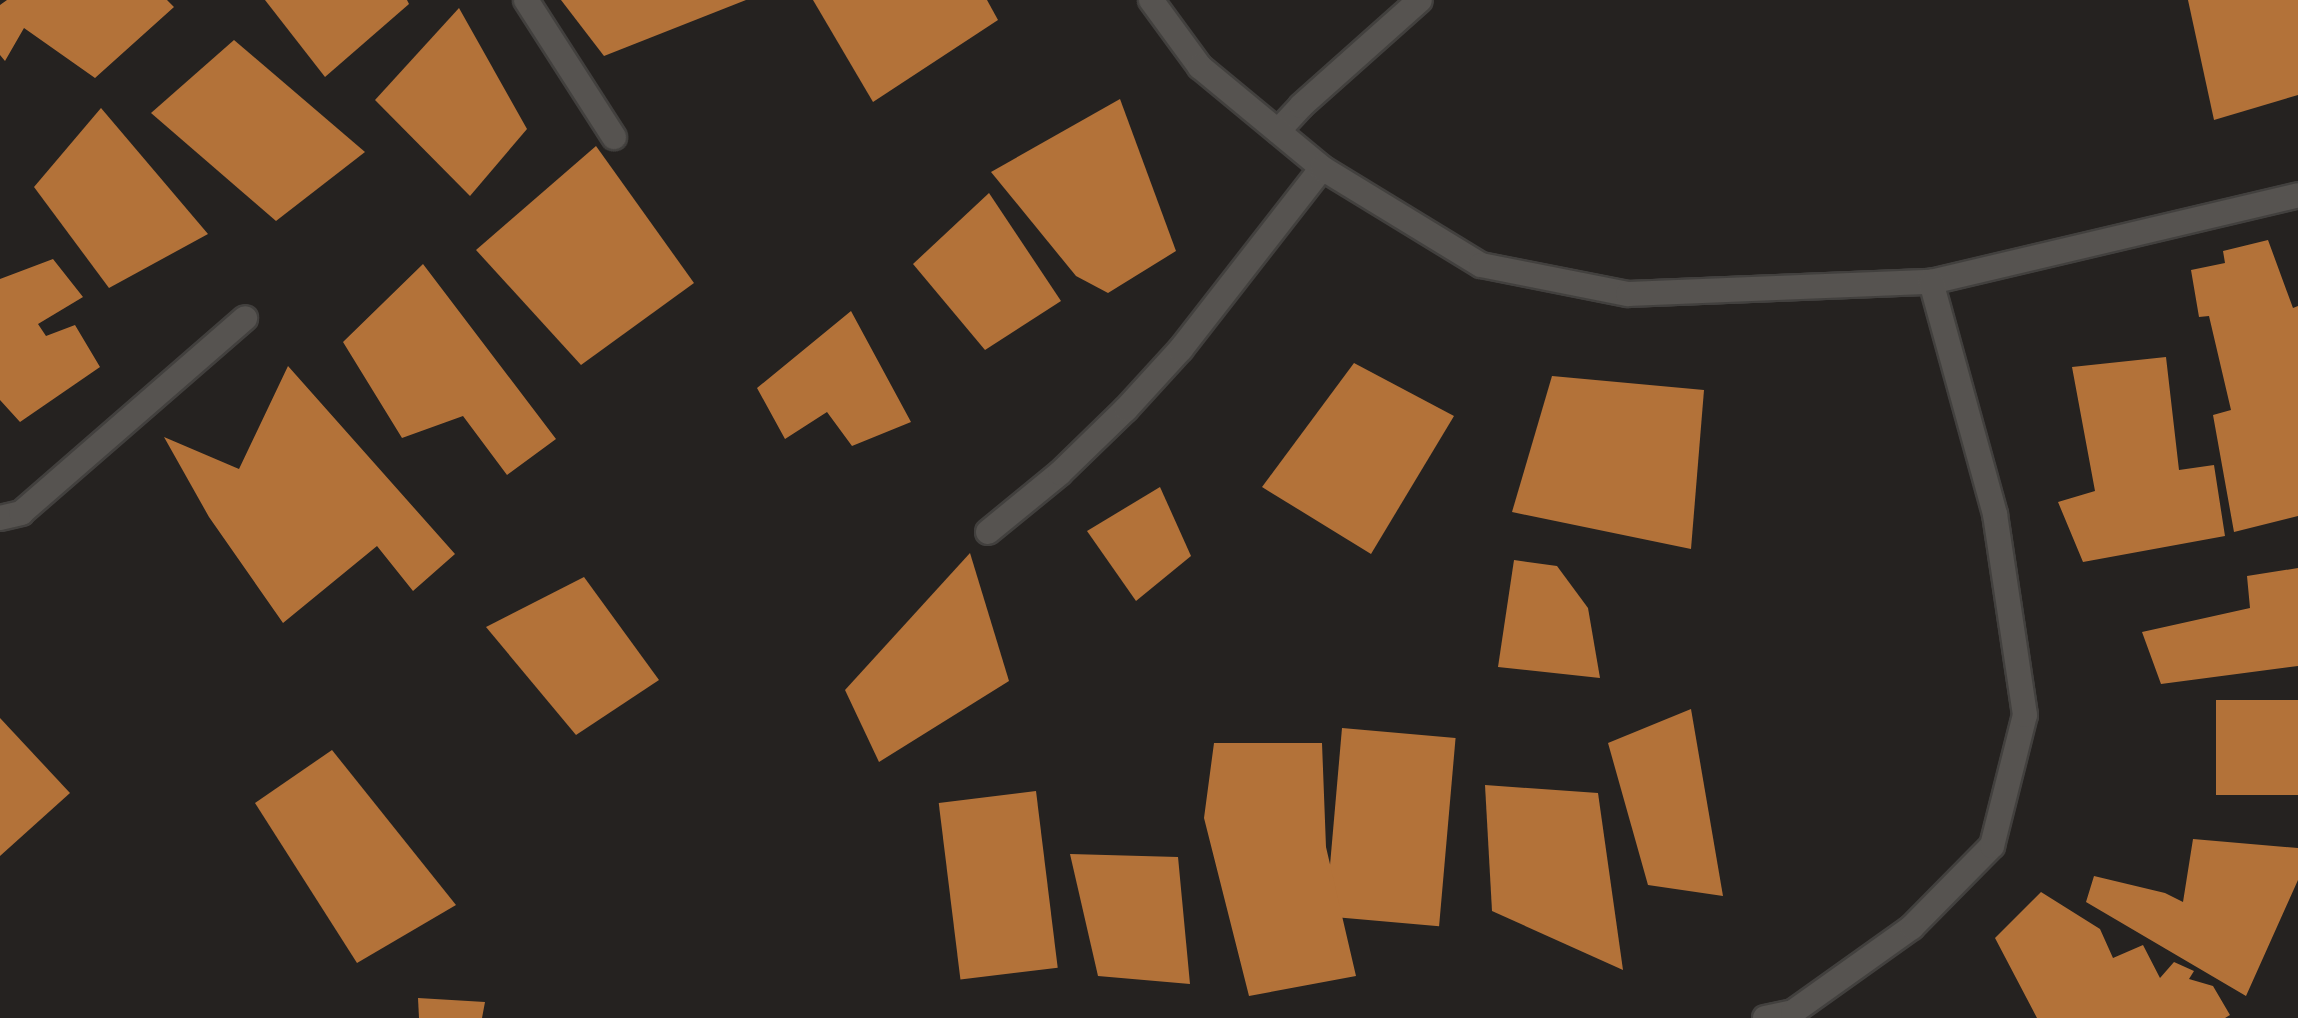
<!DOCTYPE html>
<style>
body{margin:0}
#map{position:relative;width:2298px;height:1018px;overflow:hidden;background:#252220;font-family:"Golos Text",sans-serif}
div>[style]{position:absolute}
[style*='--x']{left:calc(var(--x)*1px);top:calc(var(--y)*1px);width:calc(var(--w)*1px);rotate:calc(var(--a)*1deg)}
.building>*{inset:0;background:#b37239;transform-origin:0 0}
.roads{filter:drop-shadow(2px 0 #42403e) drop-shadow(-2px 0 #42403e) drop-shadow(0 2px #42403e) drop-shadow(0 -2px #42403e)}
.lane>*{height:24px;margin:-12px;padding:0 12px;transform-origin:12px;border-radius:12px;background:#565350}
.street>*{height:24px;margin:-12px;padding:0 12px;transform-origin:12px;border-radius:12px;background:#565350}
span{translate:-50% -50%;white-space:nowrap;text-align:center;line-height:1.15;-webkit-text-stroke:7px #0d0c0b;paint-order:stroke}
</style>
<div id="map">
<div class="building">
<div style="clip-path:polygon(7px 0,167px 0,174px 7px,95px 78px,24px 28px,5px 61px,0 55px,0 5px)"></div>
<div style="clip-path:polygon(265px 0,407px 0,409px 4px,325px 77px)"></div>
<div style="clip-path:polygon(561px 0,746px 0,604px 56px)"></div>
<div style="clip-path:polygon(813px 0,987px 0,998px 20px,873px 102px)"></div>
<div style="clip-path:polygon(2188px 0,2298px 0,2298px 95px,2214px 120px)"></div>
<div style="clip-path:polygon(459px 8px,527px 129px,470px 196px,375px 100px)"></div>
<div style="clip-path:polygon(234px 40px,365px 152px,276px 221px,151px 113px)"></div>
<div style="clip-path:polygon(1120px 99px,1176px 251px,1108px 293px,1076px 276px,991px 172px)"></div>
<div style="clip-path:polygon(101px 108px,208px 234px,109px 288px,34px 187px)"></div>
<div style="clip-path:polygon(596px 146px,694px 283px,581px 365px,476px 250px)"></div>
<div style="clip-path:polygon(989px 193px,1061px 301px,985px 350px,913px 264px)"></div>
<div style="clip-path:polygon(2268px 240px,2293px 308px,2298px 306px,2298px 516px,2234px 532px,2213px 415px,2231px 410px,2209px 316px,2199px 317px,2191px 270px,2225px 263px,2223px 251px)"></div>
<div style="clip-path:polygon(53px 259px,83px 297px,38px 324px,46px 336px,75px 325px,100px 367px,20px 422px,0 400px,0 279px)"></div>
<div style="clip-path:polygon(423px 264px,556px 439px,507px 475px,463px 416px,402px 438px,343px 342px)"></div>
<div style="clip-path:polygon(851px 311px,911px 422px,852px 446px,827px 412px,785px 439px,757px 388px)"></div>
<div style="clip-path:polygon(2166px 357px,2179px 470px,2214px 465px,2225px 536px,2083px 562px,2058px 502px,2095px 491px,2072px 367px)"></div>
<div style="clip-path:polygon(1354px 363px,1454px 416px,1371px 554px,1262px 487px)"></div>
<div style="clip-path:polygon(288px 366px,455px 554px,413px 591px,377px 546px,283px 623px,209px 517px,164px 437px,239px 469px)"></div>
<div style="clip-path:polygon(1552px 376px,1704px 390px,1691px 549px,1512px 512px)"></div>
<div style="clip-path:polygon(1160px 487px,1191px 556px,1136px 601px,1087px 531px)"></div>
<div style="clip-path:polygon(970px 553px,1009px 681px,879px 762px,845px 690px)"></div>
<div style="clip-path:polygon(1514px 560px,1557px 566px,1588px 608px,1600px 678px,1498px 667px)"></div>
<div style="clip-path:polygon(2298px 568px,2298px 666px,2161px 684px,2142px 632px,2250px 608px,2247px 576px)"></div>
<div style="clip-path:polygon(584px 577px,659px 680px,576px 735px,486px 627px)"></div>
<div style="left:2298px;top:700px;width:95px;height:82px;rotate:90deg"></div>
<div style="clip-path:polygon(1691px 709px,1723px 896px,1648px 885px,1608px 743px)"></div>
<div style="clip-path:polygon(0 718px,70px 793px,0 856px)"></div>
<div style="left:1342px;top:728px;width:114px;height:189px;rotate:5deg"></div>
<div style="clip-path:polygon(1214px 743px,1322px 743px,1326px 847px,1356px 976px,1249px 996px,1204px 818px)"></div>
<div style="clip-path:polygon(332px 750px,456px 905px,357px 963px,255px 803px)"></div>
<div style="clip-path:polygon(1485px 785px,1598px 793px,1623px 970px,1492px 911px)"></div>
<div style="left:1036px;top:791px;width:178px;height:98px;rotate:83deg"></div>
<div style="clip-path:polygon(2193px 839px,2298px 848px,2298px 880px,2246px 996px,2086px 902px,2094px 876px,2165px 893px,2183px 902px)"></div>
<div style="clip-path:polygon(1070px 854px,1178px 857px,1190px 984px,1098px 976px)"></div>
<div style="clip-path:polygon(2041px 892px,2100px 929px,2113px 958px,2143px 945px,2160px 978px,2174px 962px,2194px 971px,2189px 979px,2213px 986px,2230px 1015px,2225px 1018px,2037px 1018px,1995px 938px)"></div>
<div style="clip-path:polygon(418px 998px,485px 1002px,482px 1018px,419px 1018px)"></div>
</div>
<div class="roads">
<div class="lane">
<div style="--x:526;--y:0;--w:163;--a:57.3"></div>
<div style="--x:1278;--y:131;--w:34;--a:-47"></div>
<div style="--x:1301;--y:106;--w:159;--a:-41.7"></div>
<div style="--x:988;--y:532;--w:93;--a:-39.3"></div>
<div style="--x:1060;--y:473;--w:92;--a:-44.1"></div>
<div style="--x:1126;--y:409;--w:81;--a:-47.5"></div>
<div style="--x:1181;--y:349;--w:229;--a:-52.1"></div>
</div>
<div class="street">
<div style="--x:1151;--y:0;--w:83;--a:53.8"></div>
<div style="--x:1200;--y:67;--w:158;--a:39.6"></div>
<div style="--x:1322;--y:168;--w:186;--a:31.4"></div>
<div style="--x:1481;--y:265;--w:150;--a:11.2"></div>
<div style="--x:1628;--y:294;--w:303;--a:-2.3"></div>
<div style="--x:1931;--y:282;--w:377;--a:-13.3"></div>
<div style="--x:0;--y:518;--w:22;--a:-13"></div>
<div style="--x:21;--y:513;--w:297;--a:-41"></div>
<div style="--x:1765;--y:1018;--w:29;--a:-12"></div>
<div style="--x:1793;--y:1012;--w:146;--a:-35.5"></div>
<div style="--x:1912;--y:927;--w:114;--a:-45.4"></div>
<div style="--x:1992;--y:846;--w:135;--a:-75.9"></div>
<div style="--x:2025;--y:715;--w:203;--a:-98.5"></div>
<div style="--x:1995;--y:514;--w:241;--a:-105.4"></div>
</div>
</div>
</div>
